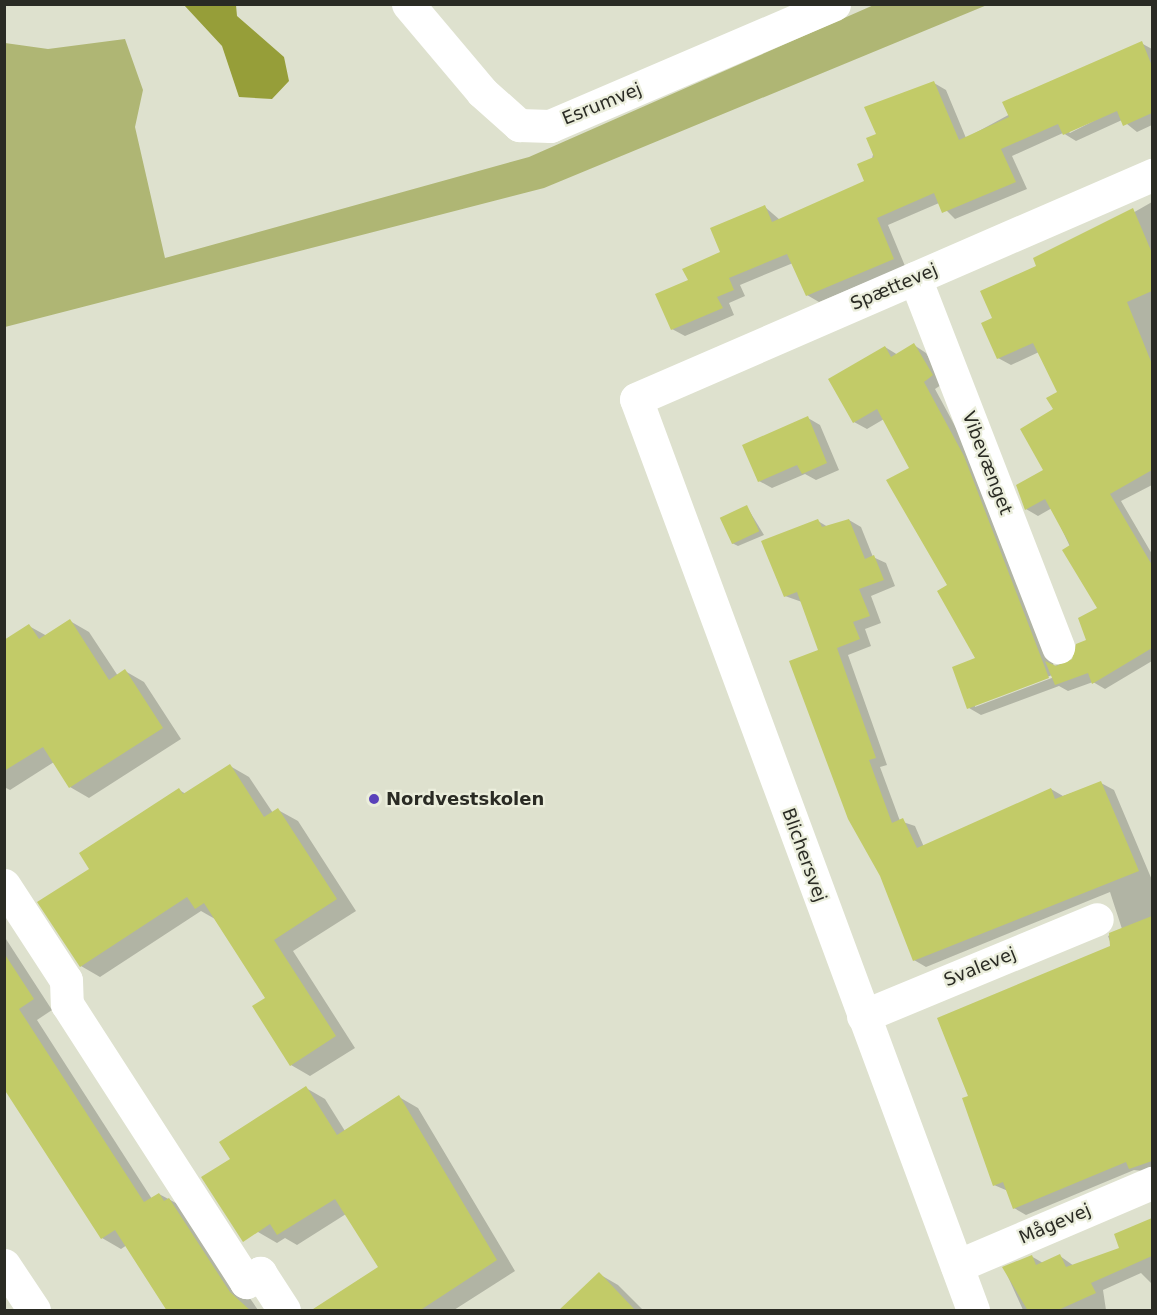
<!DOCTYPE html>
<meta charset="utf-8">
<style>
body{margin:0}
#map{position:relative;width:1157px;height:1315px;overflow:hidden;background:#dee1ce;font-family:"DejaVu Sans",sans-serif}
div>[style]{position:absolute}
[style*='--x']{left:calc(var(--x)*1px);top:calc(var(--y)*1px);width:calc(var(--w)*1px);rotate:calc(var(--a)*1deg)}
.green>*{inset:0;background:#afb674}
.water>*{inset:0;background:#969e39}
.shadow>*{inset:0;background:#0003}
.building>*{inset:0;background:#c2cb68;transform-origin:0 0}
.minor>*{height:33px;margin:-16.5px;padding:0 16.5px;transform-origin:16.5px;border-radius:16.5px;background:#fff}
.dots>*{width:16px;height:16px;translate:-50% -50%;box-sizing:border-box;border:3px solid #ebeedc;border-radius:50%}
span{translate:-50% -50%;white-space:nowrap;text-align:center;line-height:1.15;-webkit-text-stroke:4.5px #ebeedc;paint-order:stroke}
.street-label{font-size:18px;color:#2a2b24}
.poi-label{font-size:18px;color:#2a2b24;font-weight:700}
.left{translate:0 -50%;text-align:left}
.frame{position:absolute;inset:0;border:6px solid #2a2b24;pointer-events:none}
</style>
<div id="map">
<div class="green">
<div style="clip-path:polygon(876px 4px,987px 5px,544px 188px,5px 327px,5px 43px,48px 49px,125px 39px,143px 90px,135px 127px,165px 258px,529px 157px)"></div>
</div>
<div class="water">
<div style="clip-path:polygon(184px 5px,236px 5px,237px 16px,284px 57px,289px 81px,272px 99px,239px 97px,222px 46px)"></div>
</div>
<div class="shadow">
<div style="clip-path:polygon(evenodd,1141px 43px,1152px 49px,1152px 125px,1137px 132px,1122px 120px,1076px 141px,1063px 133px,1012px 156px,1027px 189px,955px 219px,939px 203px,888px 225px,905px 266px,819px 302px,807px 295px,793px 263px,740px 285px,745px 296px,729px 303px,734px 315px,685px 336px,672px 329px,722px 253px,765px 207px,780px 220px,866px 182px,878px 135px,934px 83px,946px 90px,966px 138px,1141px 43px,1123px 106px,1070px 133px,1068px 131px,1123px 106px)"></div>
<div style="clip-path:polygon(evenodd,1152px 202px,1152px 485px,1121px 501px,1152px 554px,1152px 661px,1105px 689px,1093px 682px,1068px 691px,1059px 686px,981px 715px,969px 708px,977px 659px,911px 468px,884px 419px,867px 429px,854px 422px,885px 347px,898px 355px,914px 345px,926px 353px,944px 383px,935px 389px,976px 465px,1054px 666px,1073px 660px,1088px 641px,1099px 609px,1052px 508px,1038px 516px,1026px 509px,1045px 471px,1059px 392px,1039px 352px,1011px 365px,998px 358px,994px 319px,1038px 267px,1152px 202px,1055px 674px,1057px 676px,975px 707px,975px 704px,1055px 674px)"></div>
<div style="clip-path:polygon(808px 418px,820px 425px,839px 470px,816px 480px,805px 474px,772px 488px,759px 481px)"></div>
<div style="clip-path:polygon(747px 507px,764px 535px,738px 546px,732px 543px)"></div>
<div style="clip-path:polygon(849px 520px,861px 527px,873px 557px,886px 563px,895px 586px,871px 596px,881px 623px,865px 629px,871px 646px,848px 655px,887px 765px,880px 767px,900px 821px,915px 826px,924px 847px,1051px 789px,1063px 796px,1101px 783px,1114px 790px,1152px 880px,1152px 1172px,1134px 1170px,1026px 1215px,1014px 1208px,1008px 1191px,994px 1185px,970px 1097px,1112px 947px,1108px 936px,1122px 929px,1110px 892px,926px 967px,914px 960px,820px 651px,802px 602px,785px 596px,818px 521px,828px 527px)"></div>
<div style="clip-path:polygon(70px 621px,89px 632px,118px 676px,125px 671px,144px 682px,181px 739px,89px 798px,70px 787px,54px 762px,10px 790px,4px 787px,4px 642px,29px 626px,47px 636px)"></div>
<div style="clip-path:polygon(230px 766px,249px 777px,273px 813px,278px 810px,298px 821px,356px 911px,293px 951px,355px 1048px,310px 1076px,291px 1065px,267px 998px,215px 919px,201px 911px,100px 977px,81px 966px,91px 869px,179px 790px,186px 794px)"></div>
<div style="clip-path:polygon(4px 936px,52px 1010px,37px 1020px,152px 1199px,159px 1194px,189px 1210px,258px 1310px,173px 1310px,127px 1245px,121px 1249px,102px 1238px,4px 1086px)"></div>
<div style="clip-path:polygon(306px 1088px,325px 1099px,345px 1131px,399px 1097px,418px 1108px,515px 1271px,454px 1310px,313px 1310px,380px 1267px,346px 1214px,297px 1245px,285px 1238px,277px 1243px,258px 1232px,232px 1159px)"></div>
<div style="clip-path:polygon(1152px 1220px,1152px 1284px,1141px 1273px,1103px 1290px,1106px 1310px,1023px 1310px,1004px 1268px,1031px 1256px,1043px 1263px,1060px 1256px,1074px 1266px,1121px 1249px,1116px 1235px)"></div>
<div style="clip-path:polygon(599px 1274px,618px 1285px,643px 1310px,560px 1310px)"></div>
</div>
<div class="building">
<div style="clip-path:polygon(1142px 41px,1152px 66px,1152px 113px,1123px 126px,1117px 111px,1063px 135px,1058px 124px,1001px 149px,1016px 182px,942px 213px,934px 193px,877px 218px,894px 259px,806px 296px,787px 254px,729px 278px,734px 290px,717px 297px,723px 308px,671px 330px,655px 294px,688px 280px,682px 269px,720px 252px,710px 228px,765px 205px,772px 222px,864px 181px,857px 164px,874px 157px,866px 138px,876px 134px,864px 107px,934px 81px,959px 140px,1009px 117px,1002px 102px)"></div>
<div style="clip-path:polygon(1133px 208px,1152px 253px,1152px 291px,1127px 302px,1152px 364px,1152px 470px,1110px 494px,1152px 565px,1152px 648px,1092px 684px,1088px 673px,1055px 685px,1045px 661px,1056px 666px,1072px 659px,1076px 644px,1086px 640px,1078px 618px,1097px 608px,1062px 550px,1070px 545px,1045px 499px,1025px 510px,1016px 485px,1043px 470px,1020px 429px,1053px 409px,1046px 398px,1057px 392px,1033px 343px,997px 359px,981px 323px,992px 318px,980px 291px,1036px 266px,1033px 258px)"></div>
<div style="clip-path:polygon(914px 343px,933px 375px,924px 382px,964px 456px,1049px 678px,967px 709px,952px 667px,975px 658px,937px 591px,947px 585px,886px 480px,909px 468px,877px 409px,853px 423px,828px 379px,885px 346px,891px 357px)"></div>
<div style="clip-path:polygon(808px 416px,827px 463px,802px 474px,797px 465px,758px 482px,742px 445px)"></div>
<div style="left:747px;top:505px;width:29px;height:30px;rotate:65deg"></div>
<div style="clip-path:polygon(818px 519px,822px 527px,849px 519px,865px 559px,874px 555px,884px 580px,859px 589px,870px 616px,853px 622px,860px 639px,837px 648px,876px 758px,869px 760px,892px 823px,903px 818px,917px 848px,1051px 788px,1055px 799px,1101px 781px,1139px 871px,913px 961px,880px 876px,848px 819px,789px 661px,818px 650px,797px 592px,784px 597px,761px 541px)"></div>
<div style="clip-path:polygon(70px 619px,109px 680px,125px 669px,163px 728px,69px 788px,43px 747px,4px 771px,4px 640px,29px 624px,39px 639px)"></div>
<div style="clip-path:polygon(230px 764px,264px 817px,278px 808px,337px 899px,274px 940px,336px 1036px,290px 1066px,252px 1006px,265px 998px,204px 903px,195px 909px,187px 897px,80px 967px,37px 902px,89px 869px,79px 853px,179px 788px,183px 794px)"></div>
<div style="clip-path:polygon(1152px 916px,1152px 1161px,1129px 1169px,1126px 1162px,1013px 1209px,1003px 1182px,993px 1186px,962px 1098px,968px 1096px,937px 1018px,1110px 946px,1109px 933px)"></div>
<div style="clip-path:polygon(4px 953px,34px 999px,19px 1009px,144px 1202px,159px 1193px,164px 1201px,169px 1198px,230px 1292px,251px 1311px,167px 1311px,115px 1230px,101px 1239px,4px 1089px)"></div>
<div style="clip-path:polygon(306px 1086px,337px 1135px,399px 1095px,497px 1260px,419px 1311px,310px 1311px,378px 1267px,335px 1199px,277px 1235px,270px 1224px,243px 1242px,201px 1177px,230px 1159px,219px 1142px)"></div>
<div style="clip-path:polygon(1152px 1218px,1152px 1256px,1091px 1283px,1096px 1293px,1056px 1311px,1028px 1311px,1002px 1267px,1032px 1255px,1036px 1265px,1060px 1254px,1066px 1267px,1119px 1248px,1114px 1234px)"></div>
<div style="clip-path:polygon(599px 1272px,636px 1311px,558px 1311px)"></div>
</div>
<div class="minor">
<div style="--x:408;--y:4;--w:115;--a:49.9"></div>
<div style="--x:482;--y:92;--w:50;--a:41.7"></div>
<div style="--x:519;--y:125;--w:31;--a:2"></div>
<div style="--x:550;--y:126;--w:309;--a:-23.2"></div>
<div style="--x:915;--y:278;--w:396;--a:68.8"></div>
<div style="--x:4;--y:885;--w:113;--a:56.9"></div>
<div style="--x:66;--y:980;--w:24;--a:88"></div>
<div style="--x:67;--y:1004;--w:331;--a:57.2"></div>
<div style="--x:246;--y:1282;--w:17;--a:-33"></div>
<div style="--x:260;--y:1273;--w:44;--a:57"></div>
<div style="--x:863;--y:1016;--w:253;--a:-22.5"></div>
<div style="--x:4;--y:1265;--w:54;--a:56.3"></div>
<div style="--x:957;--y:1266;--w:212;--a:-23.1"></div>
<div style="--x:973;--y:1310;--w:971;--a:-110.3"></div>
<div style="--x:636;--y:399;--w:563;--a:-23.47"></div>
</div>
<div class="dots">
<div style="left:374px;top:799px;background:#5a42ba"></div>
</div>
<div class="street-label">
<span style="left:602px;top:104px;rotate:-22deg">Esrumvej</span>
<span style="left:894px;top:287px;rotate:-23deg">Spættevej</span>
<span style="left:987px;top:463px;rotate:69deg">Vibevænget</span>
<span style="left:804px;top:855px;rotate:70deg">Blichersvej</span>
<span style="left:980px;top:967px;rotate:-22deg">Svalevej</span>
<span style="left:1055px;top:1224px;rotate:-23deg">Mågevej</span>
</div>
<div class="poi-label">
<span class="left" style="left:386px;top:799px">Nordvestskolen</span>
</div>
<div class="frame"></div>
</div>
